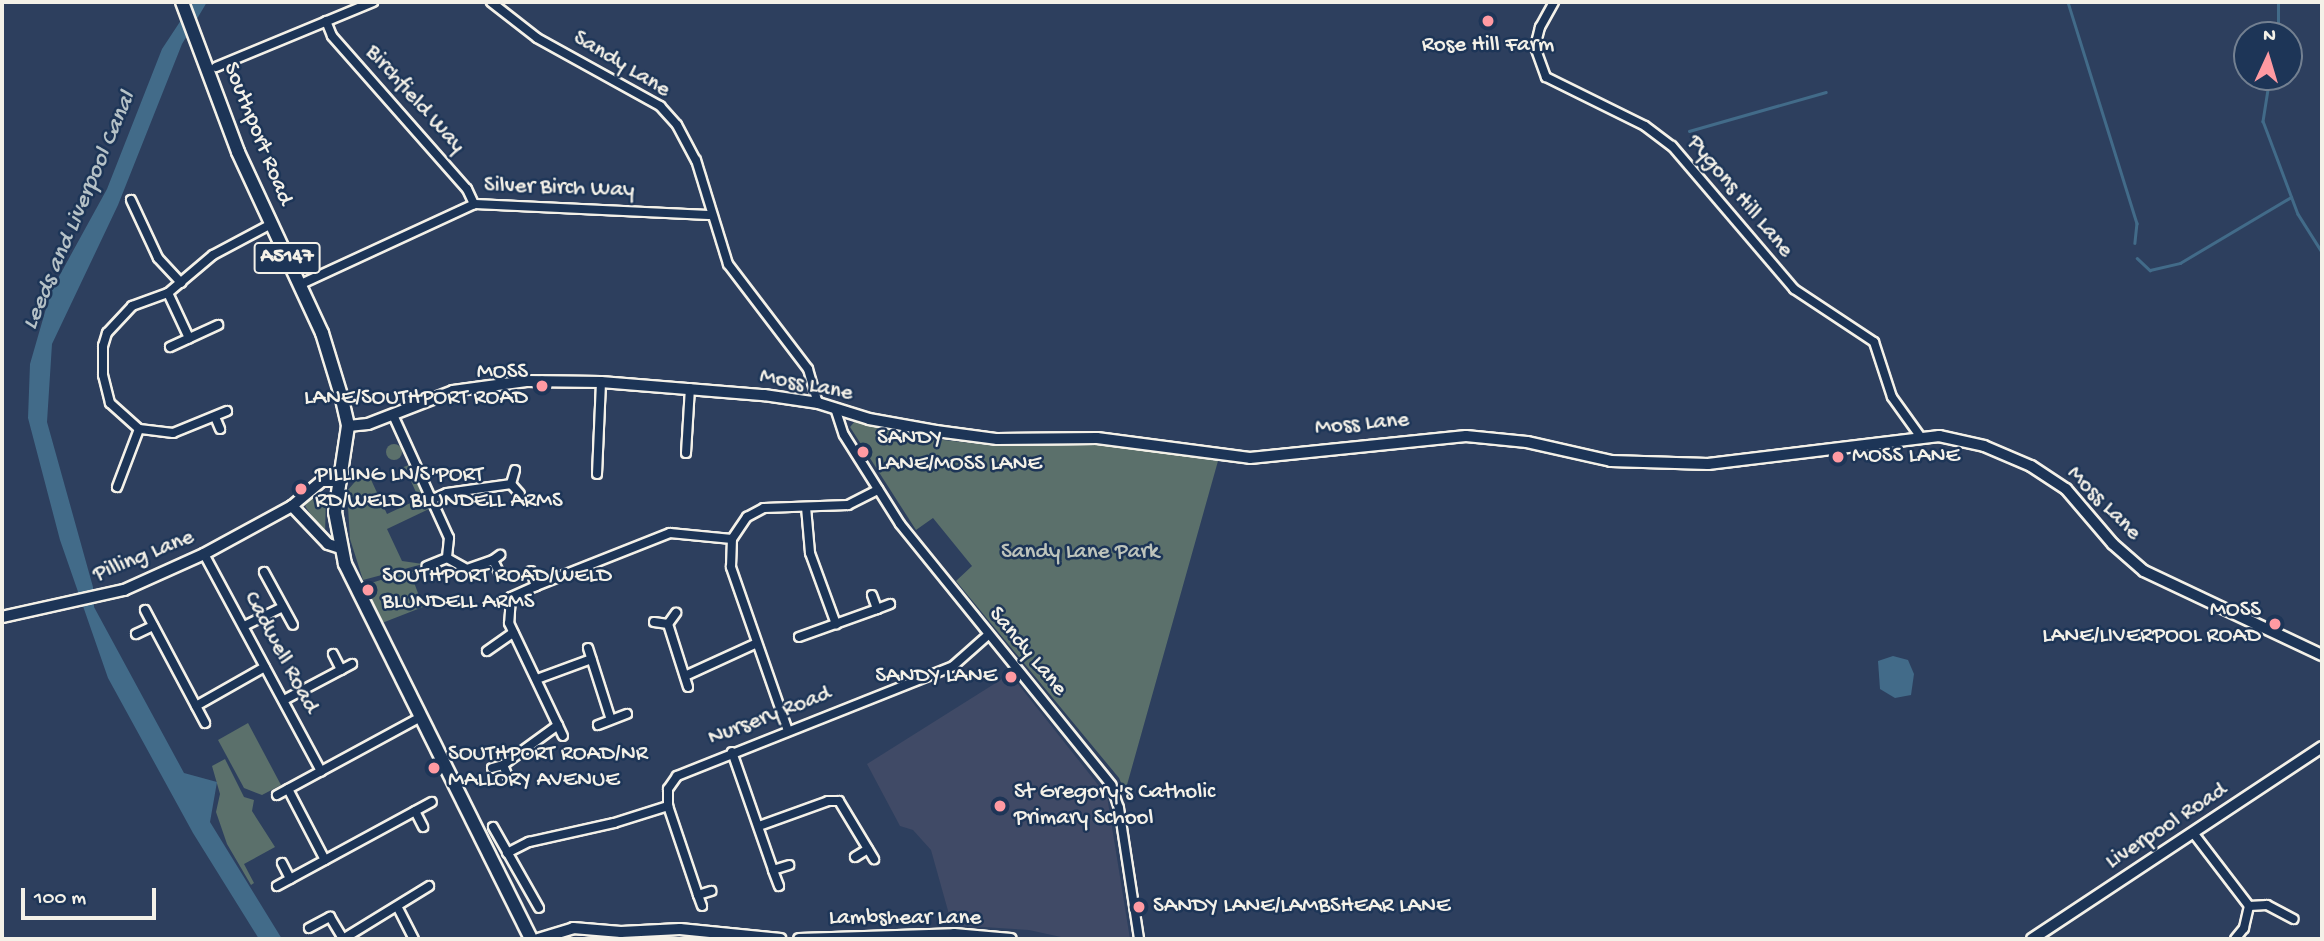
<!DOCTYPE html>
<style>
body{margin:0}
#map{position:relative;width:2324px;height:941px;overflow:hidden;background:#2d3f5e;font-family:"Gochi Hand",sans-serif}
div>[style]{position:absolute}
[style*='--x']{left:calc(var(--x)*1px);top:calc(var(--y)*1px);width:calc(var(--w)*1px);rotate:calc(var(--a)*1deg)}
.built>*{inset:0;background:#404a66}
.green>*{inset:0;background:#5b706b}
.round{border-radius:50%}
.water>*{inset:0;background:#426b89}
.stream>*{height:2.5px;margin:-1.25px;padding:0 1.25px;transform-origin:1.25px;border-radius:1.25px;background:#426b89}
.roads{filter:drop-shadow(2px 0 #f4f1e8) drop-shadow(-2px 0 #f4f1e8) drop-shadow(0 2px #f4f1e8) drop-shadow(0 -2px #f4f1e8)}
.minor>*{height:8px;margin:-4px;padding:0 4px;transform-origin:4px;border-radius:4px;background:#1d3557}
.tertiary>*{height:10px;margin:-5px;padding:0 5px;transform-origin:5px;border-radius:5px;background:#1d3557}
.secondary>*{height:10px;margin:-5px;padding:0 5px;transform-origin:5px;border-radius:5px;background:#1d3557}
.primary>*{height:12px;margin:-6px;padding:0 6px;transform-origin:6px;border-radius:6px;background:#1d3557}
.dots>*{width:19px;height:19px;translate:-50% -50%;box-sizing:border-box;border:4px solid #1d3557;border-radius:50%}
span{translate:-50% -50%;white-space:nowrap;text-align:center;line-height:1.15;-webkit-text-stroke:5px #1d3557;paint-order:stroke}
.shield-label span{padding:2px 5px;background:#1d3557;border:2px solid;border-radius:5px;-webkit-text-stroke-width:0}
.shield-label{font-size:21px;color:#f4f1e8;font-weight:700}
.poi-label{font-size:23px;color:#f4f1e8}
.right{translate:-100% -50%;text-align:right}
.left{translate:0 -50%;text-align:left}
.street-label{font-size:23px;color:#f4f1e8}
.park-label{font-size:23px;color:#bec4bc}
.water-label{font-size:24px;color:#b6c2c7;font-style:italic}
.frame{position:absolute;inset:0;border:4px solid #f4f1e8;pointer-events:none}
.north{position:absolute;left:2233px;top:21px;width:70px;height:70px;box-sizing:border-box;background:#1d3557;border:2px solid #738091;border-radius:50%;rotate:4deg;font-size:19px;font-weight:700;line-height:28px;text-align:center;color:#f4f1e8}
.north::after{content:'';display:block;margin:auto;width:24px;height:32px;background:#ff9aa2;clip-path:polygon(50% 0,100% 100%,50% 72%,0 100%)}
.scale{position:absolute;left:21px;top:888px;width:135px;height:32px;box-sizing:border-box;border:4px solid #f4f1e8;border-top:0;padding-left:9px;font-size:21px;line-height:24px;white-space:nowrap;color:#f4f1e8;-webkit-text-stroke:5px #1d3557;paint-order:stroke}
</style>
<div id="map">
<div class="built">
<div style="clip-path:polygon(1010px 674px,1107px 796px,1130px 939px,1070px 939px,1029px 930px,952px 925px,931px 850px,913px 830px,900px 826px,867px 764px)"></div>
</div>
<div class="green">
<div style="clip-path:polygon(855px 421px,925px 438px,998px 446px,1102px 444px,1218px 461px,1125px 792px,1119px 778px,956px 581px,972px 566px,933px 518px,916px 530px,850px 427px)"></div>
<div class="round" style="left:386px;top:444px;width:16px;height:16px"></div>
<div style="clip-path:polygon(409px 465px,429px 509px,387px 529px,402px 561px,423px 564px,363px 580px,350px 539px,347px 491px,366px 469px,387px 514px,419px 499px,406px 470px,398px 469px)"></div>
<div style="clip-path:polygon(316px 492px,326px 494px,325px 535px,305px 506px)"></div>
<div style="clip-path:polygon(424px 566px,411px 574px,423px 607px,382px 623px,365px 585px)"></div>
<div style="clip-path:polygon(248px 723px,281px 785px,262px 795px,244px 788px,218px 740px)"></div>
<div style="clip-path:polygon(225px 759px,244px 797px,254px 800px,252px 811px,275px 847px,244px 864px,254px 883px,251px 885px,227px 844px,216px 812px,220px 794px,212px 766px)"></div>
</div>
<div class="water">
<div style="clip-path:polygon(193px 2px,207px 2px,182px 44px,118px 205px,52px 344px,47px 422px,93px 587px,94px 607px,184px 773px,217px 782px,210px 822px,282px 939px,259px 939px,193px 833px,108px 678px,60px 540px,28px 418px,30px 364px,51px 291px,107px 189px,162px 49px)"></div>
<div style="clip-path:polygon(1893px 656px,1908px 660px,1914px 674px,1911px 695px,1895px 698px,1880px 689px,1878px 661px)"></div>
</div>
<div class="stream">
<div style="--x:2068;--y:2;--w:232;--a:72.7"></div>
<div style="--x:2137;--y:223;--w:20;--a:96"></div>
<div style="--x:2278;--y:35;--w:33;--a:-90"></div>
<div style="--x:2270;--y:77;--w:45;--a:99"></div>
<div style="--x:2263;--y:121;--w:99;--a:69.4"></div>
<div style="--x:2298;--y:214;--w:45;--a:57.7"></div>
<div style="--x:1689;--y:131;--w:142;--a:-15.9"></div>
<div style="--x:2137;--y:258;--w:18;--a:43"></div>
<div style="--x:2150;--y:270;--w:31;--a:-13"></div>
<div style="--x:2180;--y:263;--w:129;--a:-30.7"></div>
</div>
<div class="roads">
<div class="minor">
<div style="--x:491;--y:2;--w:58;--a:38"></div>
<div style="--x:537;--y:38;--w:141;--a:28.9"></div>
<div style="--x:660;--y:106;--w:25;--a:48"></div>
<div style="--x:677;--y:125;--w:40;--a:62"></div>
<div style="--x:696;--y:160;--w:109;--a:72.9"></div>
<div style="--x:728;--y:264;--w:132;--a:52.7"></div>
<div style="--x:808;--y:369;--w:35;--a:74"></div>
<div style="--x:1554;--y:2;--w:29;--a:119"></div>
<div style="--x:1540;--y:27;--w:21;--a:104"></div>
<div style="--x:1535;--y:47;--w:32;--a:70"></div>
<div style="--x:1546;--y:77;--w:110;--a:26.3"></div>
<div style="--x:1645;--y:126;--w:34;--a:37"></div>
<div style="--x:1672;--y:146;--w:188;--a:49.5"></div>
<div style="--x:1794;--y:289;--w:96;--a:33.5"></div>
<div style="--x:1874;--y:342;--w:58;--a:71.9"></div>
<div style="--x:1892;--y:397;--w:48;--a:54.3"></div>
<div style="--x:326;--y:21;--w:16;--a:68"></div>
<div style="--x:332;--y:36;--w:204;--a:48.6"></div>
<div style="--x:467;--y:189;--w:17;--a:65"></div>
<div style="--x:216;--y:67;--w:170;--a:-22.5"></div>
<div style="--x:131;--y:200;--w:64;--a:65"></div>
<div style="--x:158;--y:258;--w:34;--a:47"></div>
<div style="--x:299;--y:285;--w:193;--a:-24.8"></div>
<div style="--x:474;--y:204;--w:236;--a:2.7"></div>
<div style="--x:168;--y:293;--w:50;--a:65"></div>
<div style="--x:170;--y:347;--w:53;--a:-24.6"></div>
<div style="--x:835;--y:408;--w:28;--a:72"></div>
<div style="--x:844;--y:435;--w:105;--a:57.8"></div>
<div style="--x:900;--y:524;--w:336;--a:51"></div>
<div style="--x:1111;--y:785;--w:24;--a:71"></div>
<div style="--x:1119;--y:808;--w:133;--a:81.3"></div>
<div style="--x:227;--y:411;--w:58;--a:157.8"></div>
<div style="--x:173;--y:433;--w:34;--a:-173"></div>
<div style="--x:139;--y:429;--w:39;--a:-138"></div>
<div style="--x:110;--y:403;--w:29;--a:-104"></div>
<div style="--x:103;--y:375;--w:29;--a:-90"></div>
<div style="--x:103;--y:346;--w:14;--a:-73"></div>
<div style="--x:107;--y:333;--w:37;--a:-47"></div>
<div style="--x:132;--y:306;--w:38;--a:-20"></div>
<div style="--x:168;--y:293;--w:59;--a:-40.2"></div>
<div style="--x:213;--y:255;--w:66;--a:-28.1"></div>
<div style="--x:393;--y:415;--w:135;--a:65.5"></div>
<div style="--x:449;--y:538;--w:20;--a:96"></div>
<div style="--x:447;--y:558;--w:22;--a:158"></div>
<div style="--x:215;--y:417;--w:13;--a:67"></div>
<div style="--x:686;--y:453;--w:65;--a:-86.5"></div>
<div style="--x:515;--y:470;--w:15;--a:106"></div>
<div style="--x:511;--y:484;--w:13;--a:48"></div>
<div style="--x:597;--y:474;--w:92;--a:-87.5"></div>
<div style="--x:117;--y:487;--w:62;--a:-69.2"></div>
<div style="--x:431;--y:500;--w:17;--a:-24"></div>
<div style="--x:447;--y:493;--w:65;--a:-8"></div>
<div style="--x:806;--y:507;--w:46;--a:85"></div>
<div style="--x:810;--y:553;--w:76;--a:69.9"></div>
<div style="--x:204;--y:554;--w:247;--a:61.7"></div>
<div style="--x:447;--y:558;--w:23;--a:29"></div>
<div style="--x:467;--y:569;--w:28;--a:-19"></div>
<div style="--x:531;--y:571;--w:16;--a:72"></div>
<div style="--x:536;--y:586;--w:27;--a:156"></div>
<div style="--x:511;--y:597;--w:26;--a:94"></div>
<div style="--x:509;--y:623;--w:125;--a:64.5"></div>
<div style="--x:264;--y:572;--w:60;--a:61.3"></div>
<div style="--x:499;--y:572;--w:13;--a:-117"></div>
<div style="--x:493;--y:560;--w:9;--a:-36"></div>
<div style="--x:536;--y:586;--w:144;--a:-21.6"></div>
<div style="--x:670;--y:533;--w:62;--a:5.5"></div>
<div style="--x:872;--y:595;--w:15;--a:70"></div>
<div style="--x:877;--y:609;--w:14;--a:-21"></div>
<div style="--x:145;--y:610;--w:128;--a:62"></div>
<div style="--x:654;--y:622;--w:14;--a:8"></div>
<div style="--x:668;--y:624;--w:14;--a:-54"></div>
<div style="--x:668;--y:624;--w:66;--a:72.4"></div>
<div style="--x:244;--y:626;--w:43;--a:-26"></div>
<div style="--x:136;--y:634;--w:19;--a:-25"></div>
<div style="--x:799;--y:637;--w:83;--a:-19.7"></div>
<div style="--x:588;--y:648;--w:72;--a:72.3"></div>
<div style="--x:487;--y:651;--w:32;--a:-35"></div>
<div style="--x:333;--y:654;--w:18;--a:63"></div>
<div style="--x:685;--y:676;--w:79;--a:-24.6"></div>
<div style="--x:537;--y:679;--w:58;--a:-20.3"></div>
<div style="--x:284;--y:700;--w:77;--a:-27.9"></div>
<div style="--x:196;--y:706;--w:79;--a:-29.5"></div>
<div style="--x:598;--y:725;--w:31;--a:-21"></div>
<div style="--x:788;--y:731;--w:174;--a:-109.2"></div>
<div style="--x:731;--y:567;--w:28;--a:-88"></div>
<div style="--x:732;--y:539;--w:27;--a:-56"></div>
<div style="--x:747;--y:517;--w:19;--a:-28"></div>
<div style="--x:764;--y:508;--w:84;--a:-2"></div>
<div style="--x:848;--y:505;--w:34;--a:-27"></div>
<div style="--x:732;--y:752;--w:125;--a:70.8"></div>
<div style="--x:503;--y:765;--w:68;--a:-36"></div>
<div style="--x:492;--y:768;--w:11;--a:-15"></div>
<div style="--x:503;--y:765;--w:13;--a:67"></div>
<div style="--x:288;--y:789;--w:80;--a:62.5"></div>
<div style="--x:277;--y:795;--w:162;--a:-28.5"></div>
<div style="--x:415;--y:811;--w:18;--a:63"></div>
<div style="--x:759;--y:826;--w:73;--a:-19.9"></div>
<div style="--x:828;--y:801;--w:11;--a:0"></div>
<div style="--x:839;--y:801;--w:68;--a:58.9"></div>
<div style="--x:493;--y:827;--w:93;--a:60.4"></div>
<div style="--x:2194;--y:834;--w:91;--a:52.6"></div>
<div style="--x:2249;--y:906;--w:23;--a:103"></div>
<div style="--x:2244;--y:928;--w:14;--a:129"></div>
<div style="--x:507;--y:853;--w:25;--a:-27"></div>
<div style="--x:529;--y:842;--w:87;--a:-12.6"></div>
<div style="--x:614;--y:823;--w:57;--a:-17.5"></div>
<div style="--x:855;--y:857;--w:15;--a:-32"></div>
<div style="--x:282;--y:863;--w:18;--a:63"></div>
<div style="--x:277;--y:886;--w:176;--a:-28.5"></div>
<div style="--x:779;--y:886;--w:17;--a:-111"></div>
<div style="--x:773;--y:870;--w:17;--a:-17"></div>
<div style="--x:698;--y:895;--w:94;--a:-108.6"></div>
<div style="--x:668;--y:806;--w:17;--a:-90"></div>
<div style="--x:668;--y:789;--w:16;--a:-55"></div>
<div style="--x:677;--y:776;--w:297;--a:-21.7"></div>
<div style="--x:953;--y:666;--w:45;--a:-41.4"></div>
<div style="--x:702;--y:906;--w:12;--a:-110"></div>
<div style="--x:698;--y:895;--w:14;--a:-17"></div>
<div style="--x:2249;--y:906;--w:18;--a:-3"></div>
<div style="--x:2267;--y:905;--w:30;--a:28"></div>
<div style="--x:398;--y:908;--w:35;--a:63"></div>
<div style="--x:309;--y:928;--w:24;--a:-28"></div>
<div style="--x:330;--y:917;--w:26;--a:59"></div>
<div style="--x:343;--y:939;--w:101;--a:-31.6"></div>
</div>
<div class="tertiary">
<div style="--x:348;--y:426;--w:20;--a:-6"></div>
<div style="--x:368;--y:424;--w:91;--a:-21.2"></div>
<div style="--x:453;--y:391;--w:74;--a:-7.8"></div>
<div style="--x:526;--y:381;--w:75;--a:0.8"></div>
<div style="--x:601;--y:382;--w:164;--a:4.6"></div>
<div style="--x:764;--y:395;--w:55;--a:8.4"></div>
<div style="--x:818;--y:403;--w:53;--a:17.4"></div>
<div style="--x:869;--y:419;--w:68;--a:10.2"></div>
<div style="--x:936;--y:431;--w:62;--a:7.5"></div>
<div style="--x:997;--y:439;--w:100;--a:-0.6"></div>
<div style="--x:1097;--y:438;--w:154;--a:7.4"></div>
<div style="--x:1250;--y:458;--w:217;--a:-5.8"></div>
<div style="--x:1466;--y:436;--w:61;--a:5.6"></div>
<div style="--x:1527;--y:442;--w:86;--a:12.7"></div>
<div style="--x:1611;--y:461;--w:97;--a:1.8"></div>
<div style="--x:1708;--y:464;--w:233;--a:-6.9"></div>
<div style="--x:1939;--y:436;--w:46;--a:12.5"></div>
<div style="--x:1984;--y:446;--w:51;--a:23.1"></div>
<div style="--x:2031;--y:466;--w:42;--a:33.3"></div>
<div style="--x:2066;--y:489;--w:72;--a:49.5"></div>
<div style="--x:2113;--y:544;--w:41;--a:41.1"></div>
<div style="--x:2144;--y:571;--w:197;--a:25.3"></div>
<div style="--x:292;--y:506;--w:52;--a:46.5"></div>
<div style="--x:328;--y:544;--w:13;--a:18"></div>
<div style="--x:2;--y:617;--w:125;--a:-12.5"></div>
<div style="--x:124;--y:590;--w:88;--a:-24.2"></div>
<div style="--x:204;--y:554;--w:100;--a:-28.6"></div>
<div style="--x:292;--y:506;--w:39;--a:-40"></div>
<div style="--x:322;--y:481;--w:16;--a:0"></div>
<div style="--x:538;--y:939;--w:37;--a:-17"></div>
<div style="--x:573;--y:928;--w:48;--a:4.8"></div>
<div style="--x:621;--y:932;--w:59;--a:-2.9"></div>
<div style="--x:680;--y:929;--w:101;--a:5.7"></div>
<div style="--x:799;--y:939;--w:155;--a:-1.8"></div>
<div style="--x:954;--y:934;--w:57;--a:5"></div>
</div>
<div class="secondary">
<div style="--x:2032;--y:939;--w:348;--a:-33.5"></div>
</div>
<div class="primary">
<div style="--x:182;--y:2;--w:160;--a:69.5"></div>
<div style="--x:238;--y:152;--w:200;--a:65.1"></div>
<div style="--x:322;--y:333;--w:65;--a:73"></div>
<div style="--x:341;--y:395;--w:32;--a:77"></div>
<div style="--x:348;--y:426;--w:87;--a:98.6"></div>
<div style="--x:335;--y:512;--w:53;--a:79.1"></div>
<div style="--x:345;--y:564;--w:419;--a:63.6"></div>
</div>
</div>
<div class="dots">
<div style="left:1488px;top:21px;background:#ff9aa2"></div>
<div style="left:542px;top:386px;background:#ff9aa2"></div>
<div style="left:863px;top:452px;background:#ff9aa2"></div>
<div style="left:1838px;top:457px;background:#ff9aa2"></div>
<div style="left:301px;top:489px;background:#ff9aa2"></div>
<div style="left:368px;top:590px;background:#ff9aa2"></div>
<div style="left:2275px;top:624px;background:#ff9aa2"></div>
<div style="left:1011px;top:677px;background:#ff9aa2"></div>
<div style="left:434px;top:768px;background:#ff9aa2"></div>
<div style="left:1000px;top:806px;background:#ff9aa2"></div>
<div style="left:1139px;top:907px;background:#ff9aa2"></div>
</div>
<div class="shield-label">
<span style="left:287px;top:258px">A5147</span>
</div>
<div class="poi-label">
<span style="left:1488px;top:46px">Rose Hill Farm</span>
<span class="right" style="left:528px;top:386px">MOSS<br>LANE/SOUTHPORT ROAD</span>
<span class="left" style="left:877px;top:452px">SANDY<br>LANE/MOSS LANE</span>
<span class="left" style="left:1852px;top:457px">MOSS LANE</span>
<span class="left" style="left:315px;top:489px">PILLING LN/S'PORT<br>RD/WELD BLUNDELL ARMS</span>
<span class="left" style="left:382px;top:590px">SOUTHPORT ROAD/WELD<br>BLUNDELL ARMS</span>
<span class="right" style="left:2261px;top:624px">MOSS<br>LANE/LIVERPOOL ROAD</span>
<span class="right" style="left:997px;top:677px">SANDY LANE</span>
<span class="left" style="left:448px;top:768px">SOUTHPORT ROAD/NR<br>MALLORY AVENUE</span>
<span class="left" style="left:1014px;top:806px">St Gregory's Catholic<br>Primary School</span>
<span class="left" style="left:1153px;top:907px">SANDY LANE/LAMBSHEAR LANE</span>
</div>
<div class="street-label">
<span style="left:621px;top:65px;rotate:31deg">Sandy Lane</span>
<span style="left:414px;top:100px;rotate:48deg">Birchfield Way</span>
<span style="left:257px;top:134px;rotate:68deg">Southport Road</span>
<span style="left:559px;top:189px;rotate:2deg">Silver Birch Way</span>
<span style="left:1739px;top:197px;rotate:50deg">Pygons Hill Lane</span>
<span style="left:806px;top:386px;rotate:11deg">Moss Lane</span>
<span style="left:1362px;top:425px;rotate:-5deg">Moss Lane</span>
<span style="left:2103px;top:504px;rotate:45deg">Moss Lane</span>
<span style="left:144px;top:557px;rotate:-22deg">Pilling Lane</span>
<span style="left:1027px;top:652px;rotate:50deg">Sandy Lane</span>
<span style="left:280px;top:653px;rotate:62deg">Cadwell Road</span>
<span style="left:770px;top:717px;rotate:-21deg">Nursery Road</span>
<span style="left:2167px;top:827px;rotate:-33deg">Liverpool Road</span>
<span style="left:905px;top:919px">Lambshear Lane</span>
</div>
<div class="park-label">
<span style="left:1080px;top:553px">Sandy Lane Park</span>
</div>
<div class="water-label">
<span style="left:80px;top:211px;rotate:-67deg">Leeds and Liverpool Canal</span>
</div>
<div class="frame"></div>
<div class="north">N</div>
<div class="scale">100 m</div>
</div>
